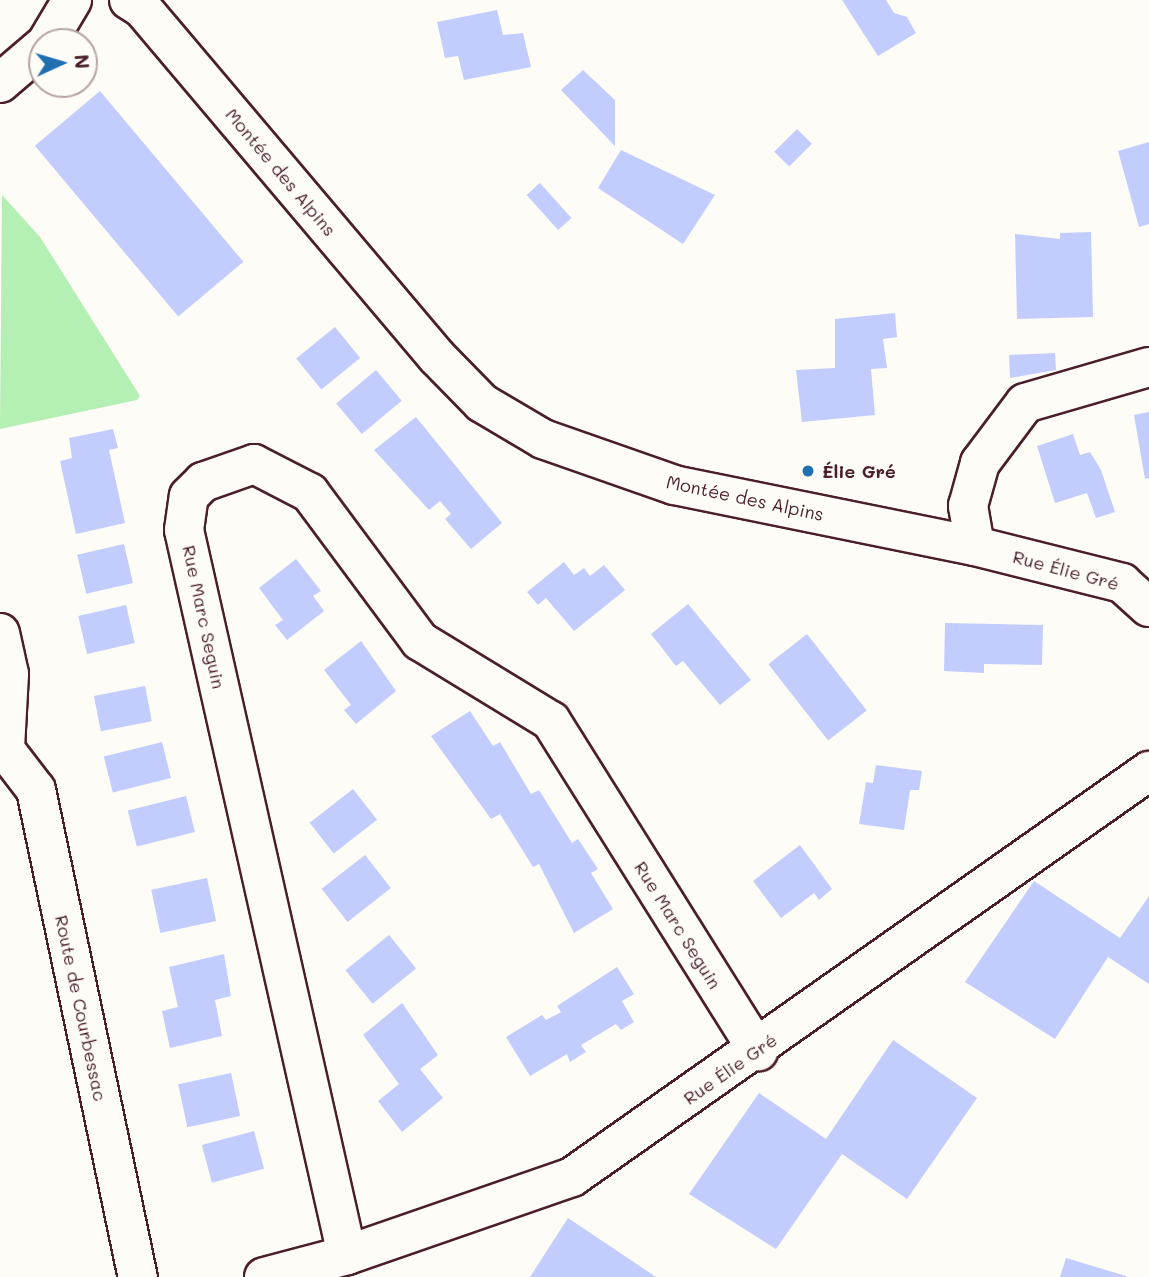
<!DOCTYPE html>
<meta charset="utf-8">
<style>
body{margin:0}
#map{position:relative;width:1149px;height:1277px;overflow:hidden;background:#fdfcf7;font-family:Mali,sans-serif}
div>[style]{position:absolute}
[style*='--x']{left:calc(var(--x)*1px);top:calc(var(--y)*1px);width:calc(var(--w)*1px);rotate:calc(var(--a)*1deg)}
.green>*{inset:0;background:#b4efb4}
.building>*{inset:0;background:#c2cdfe;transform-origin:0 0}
.roads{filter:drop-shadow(2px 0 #4a1f2b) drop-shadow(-2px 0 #4a1f2b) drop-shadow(0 2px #4a1f2b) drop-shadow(0 -2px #4a1f2b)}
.minor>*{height:38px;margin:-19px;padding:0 19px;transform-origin:19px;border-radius:19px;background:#fdfcf7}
.dots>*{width:19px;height:19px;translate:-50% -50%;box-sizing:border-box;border:4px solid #fdfcf7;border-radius:50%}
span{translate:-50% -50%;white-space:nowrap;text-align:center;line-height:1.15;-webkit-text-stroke:6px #fdfcf7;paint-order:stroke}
.street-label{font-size:18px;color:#4a1f2b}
.poi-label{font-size:18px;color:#4a1f2b;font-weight:700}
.left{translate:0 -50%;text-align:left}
.north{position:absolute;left:28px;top:28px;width:70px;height:70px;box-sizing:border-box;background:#fdfcf7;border:2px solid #b5a4a5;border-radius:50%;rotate:86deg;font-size:19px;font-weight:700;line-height:28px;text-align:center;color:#4a1f2b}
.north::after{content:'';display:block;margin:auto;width:24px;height:32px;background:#1f6fb2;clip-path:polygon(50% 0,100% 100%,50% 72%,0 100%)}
</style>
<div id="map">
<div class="green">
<div style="clip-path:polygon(2px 195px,40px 237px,140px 396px,137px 400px,0 429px)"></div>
</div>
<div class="building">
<div style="clip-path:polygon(842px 0,886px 0,894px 13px,907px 17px,916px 33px,878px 56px)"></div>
<div style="clip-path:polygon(497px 10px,503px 35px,523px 33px,531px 67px,464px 80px,458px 56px,445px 58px,437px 22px)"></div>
<div style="clip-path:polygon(583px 70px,615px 100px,615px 146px,561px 90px)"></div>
<div style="left:100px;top:91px;width:223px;height:85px;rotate:50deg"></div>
<div style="left:797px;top:129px;width:21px;height:32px;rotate:45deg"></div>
<div style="clip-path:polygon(1149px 142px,1149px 224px,1139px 227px,1118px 151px)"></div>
<div style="clip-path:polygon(621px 150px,715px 195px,683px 244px,598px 188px)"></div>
<div style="left:540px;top:183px;width:47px;height:18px;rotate:48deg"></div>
<div style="clip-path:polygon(1091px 232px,1093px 317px,1017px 319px,1015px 234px,1060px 239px,1060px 233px)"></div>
<div style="clip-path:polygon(895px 313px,897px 337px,883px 339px,887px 368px,871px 369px,875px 415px,802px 422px,796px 370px,835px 368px,835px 319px)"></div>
<div style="left:335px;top:327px;width:40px;height:50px;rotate:51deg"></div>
<div style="clip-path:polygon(1055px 353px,1056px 370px,1010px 378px,1009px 355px)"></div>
<div style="left:376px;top:370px;width:40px;height:52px;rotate:50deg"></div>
<div style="clip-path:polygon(1149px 412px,1149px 478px,1145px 479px,1134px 415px)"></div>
<div style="clip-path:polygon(416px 417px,502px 523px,471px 549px,445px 519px,451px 514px,440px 501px,429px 510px,374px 450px)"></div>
<div style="clip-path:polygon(113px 429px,118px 448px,109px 450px,125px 523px,76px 534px,60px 461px,72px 458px,69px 438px)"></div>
<div style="clip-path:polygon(1073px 434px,1080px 455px,1090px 452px,1101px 470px,1115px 512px,1096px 518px,1087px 493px,1055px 503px,1037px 446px)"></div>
<div style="left:124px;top:544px;width:40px;height:48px;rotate:77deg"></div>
<div style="clip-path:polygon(296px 559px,321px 591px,313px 596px,324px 611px,287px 640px,275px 625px,283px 620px,259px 588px)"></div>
<div style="clip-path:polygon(564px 562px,574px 575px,584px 568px,590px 576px,604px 565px,625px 590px,574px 631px,546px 598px,538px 605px,527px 592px)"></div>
<div style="clip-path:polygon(688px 604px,751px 680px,720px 705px,683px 661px,676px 666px,651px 634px)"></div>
<div style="left:126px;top:605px;width:39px;height:49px;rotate:77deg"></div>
<div style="clip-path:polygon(945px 623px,1043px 625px,1042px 665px,984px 664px,984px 673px,944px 671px)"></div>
<div style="left:807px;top:634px;width:97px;height:49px;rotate:52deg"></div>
<div style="clip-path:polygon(361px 641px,396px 691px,356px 724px,344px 710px,351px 705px,324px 670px)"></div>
<div style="left:145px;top:686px;width:36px;height:52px;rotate:79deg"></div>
<div style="clip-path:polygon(470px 711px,493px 746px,500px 742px,531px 794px,539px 790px,572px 843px,578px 839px,598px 869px,591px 873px,613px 909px,574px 933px,539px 864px,533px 867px,500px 814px,491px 819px,431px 736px)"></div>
<div style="left:162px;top:742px;width:37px;height:60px;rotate:76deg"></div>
<div style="clip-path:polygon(876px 765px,922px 771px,919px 790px,910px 790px,904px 830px,859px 824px,866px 782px,873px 783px)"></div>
<div style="left:353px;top:789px;width:39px;height:55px;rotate:52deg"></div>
<div style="left:186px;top:796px;width:37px;height:60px;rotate:76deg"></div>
<div style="clip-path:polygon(800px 845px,832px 889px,819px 900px,814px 893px,781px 918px,753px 881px)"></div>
<div style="left:365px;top:855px;width:42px;height:55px;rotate:52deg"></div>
<div style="left:207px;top:878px;width:44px;height:57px;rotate:78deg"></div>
<div style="clip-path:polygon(1034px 881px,1120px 938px,1149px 896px,1149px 984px,1108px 957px,1055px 1039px,965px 982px)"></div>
<div style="left:389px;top:935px;width:43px;height:56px;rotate:51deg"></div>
<div style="clip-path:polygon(224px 954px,231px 996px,215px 1000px,222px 1036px,170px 1048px,162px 1011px,178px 1007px,169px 967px)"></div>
<div style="clip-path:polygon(617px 967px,634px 994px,622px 1001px,634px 1022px,621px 1030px,616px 1024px,581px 1045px,586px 1052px,570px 1062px,567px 1054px,530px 1076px,506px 1037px,542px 1015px,546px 1020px,561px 1012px,557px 1006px)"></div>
<div style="clip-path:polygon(402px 1003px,438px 1055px,420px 1069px,443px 1098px,402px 1132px,378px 1101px,399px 1084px,363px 1035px)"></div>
<div style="clip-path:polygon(893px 1040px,977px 1098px,907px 1199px,842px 1154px,776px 1249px,689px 1194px,759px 1093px,826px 1139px)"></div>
<div style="left:231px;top:1073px;width:44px;height:54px;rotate:78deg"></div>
<div style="left:254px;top:1131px;width:39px;height:54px;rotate:75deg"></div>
<div style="clip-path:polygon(568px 1218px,656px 1277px,530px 1277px)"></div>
<div style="clip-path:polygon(1066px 1258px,1126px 1276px,1126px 1277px,1060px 1277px)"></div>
</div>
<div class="roads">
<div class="minor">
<div style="--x:129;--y:0;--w:15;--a:32"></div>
<div style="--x:142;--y:8;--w:457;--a:49.8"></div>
<div style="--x:437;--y:357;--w:64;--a:45.6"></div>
<div style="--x:482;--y:403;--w:71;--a:30.5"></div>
<div style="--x:543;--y:439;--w:139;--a:19.3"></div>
<div style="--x:674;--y:485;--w:307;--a:11.5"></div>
<div style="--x:975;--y:546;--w:41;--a:-99.9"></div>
<div style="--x:968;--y:506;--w:45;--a:-74.4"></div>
<div style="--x:980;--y:463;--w:75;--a:-53.1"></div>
<div style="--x:1025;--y:403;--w:129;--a:-16.2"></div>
<div style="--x:47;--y:42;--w:49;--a:-59.2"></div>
<div style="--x:0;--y:83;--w:55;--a:-40.6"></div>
<div style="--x:975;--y:546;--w:152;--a:14.1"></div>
<div style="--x:1122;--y:583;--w:36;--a:42"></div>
<div style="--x:0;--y:633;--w:42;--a:77.6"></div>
<div style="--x:9;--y:674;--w:73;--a:93.1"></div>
<div style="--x:0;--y:743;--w:59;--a:52.5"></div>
<div style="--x:36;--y:790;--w:498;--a:78.2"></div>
<div style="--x:347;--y:1255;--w:743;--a:-102.67"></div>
<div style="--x:184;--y:530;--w:34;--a:-82"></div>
<div style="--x:189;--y:496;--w:20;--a:-45"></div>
<div style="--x:203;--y:482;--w:54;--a:-19.4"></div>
<div style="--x:254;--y:464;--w:63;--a:27.4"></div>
<div style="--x:310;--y:493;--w:184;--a:53.4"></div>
<div style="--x:420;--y:641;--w:153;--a:31.4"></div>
<div style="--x:551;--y:721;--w:390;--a:57.9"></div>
<div style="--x:264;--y:1277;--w:86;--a:-14.8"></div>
<div style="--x:347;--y:1255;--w:238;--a:-19.1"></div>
<div style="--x:572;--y:1177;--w:706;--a:-35.13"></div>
</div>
</div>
<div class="dots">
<div style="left:808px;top:471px;background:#1f6fb2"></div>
</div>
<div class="street-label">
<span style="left:281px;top:172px;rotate:50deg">Montée des Alpins</span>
<span style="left:745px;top:498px;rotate:12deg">Montée des Alpins</span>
<span style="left:1066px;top:570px;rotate:15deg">Rue Élie Gré</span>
<span style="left:204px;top:617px;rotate:78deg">Rue Marc Seguin</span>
<span style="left:678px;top:925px;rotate:58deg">Rue Marc Seguin</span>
<span style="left:81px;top:1008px;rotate:78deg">Route de Courbessac</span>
<span style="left:730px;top:1069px;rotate:-35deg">Rue Élie Gré</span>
</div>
<div class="poi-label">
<span class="left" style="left:822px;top:471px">Élie Gré</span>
</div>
<div class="north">N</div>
</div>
